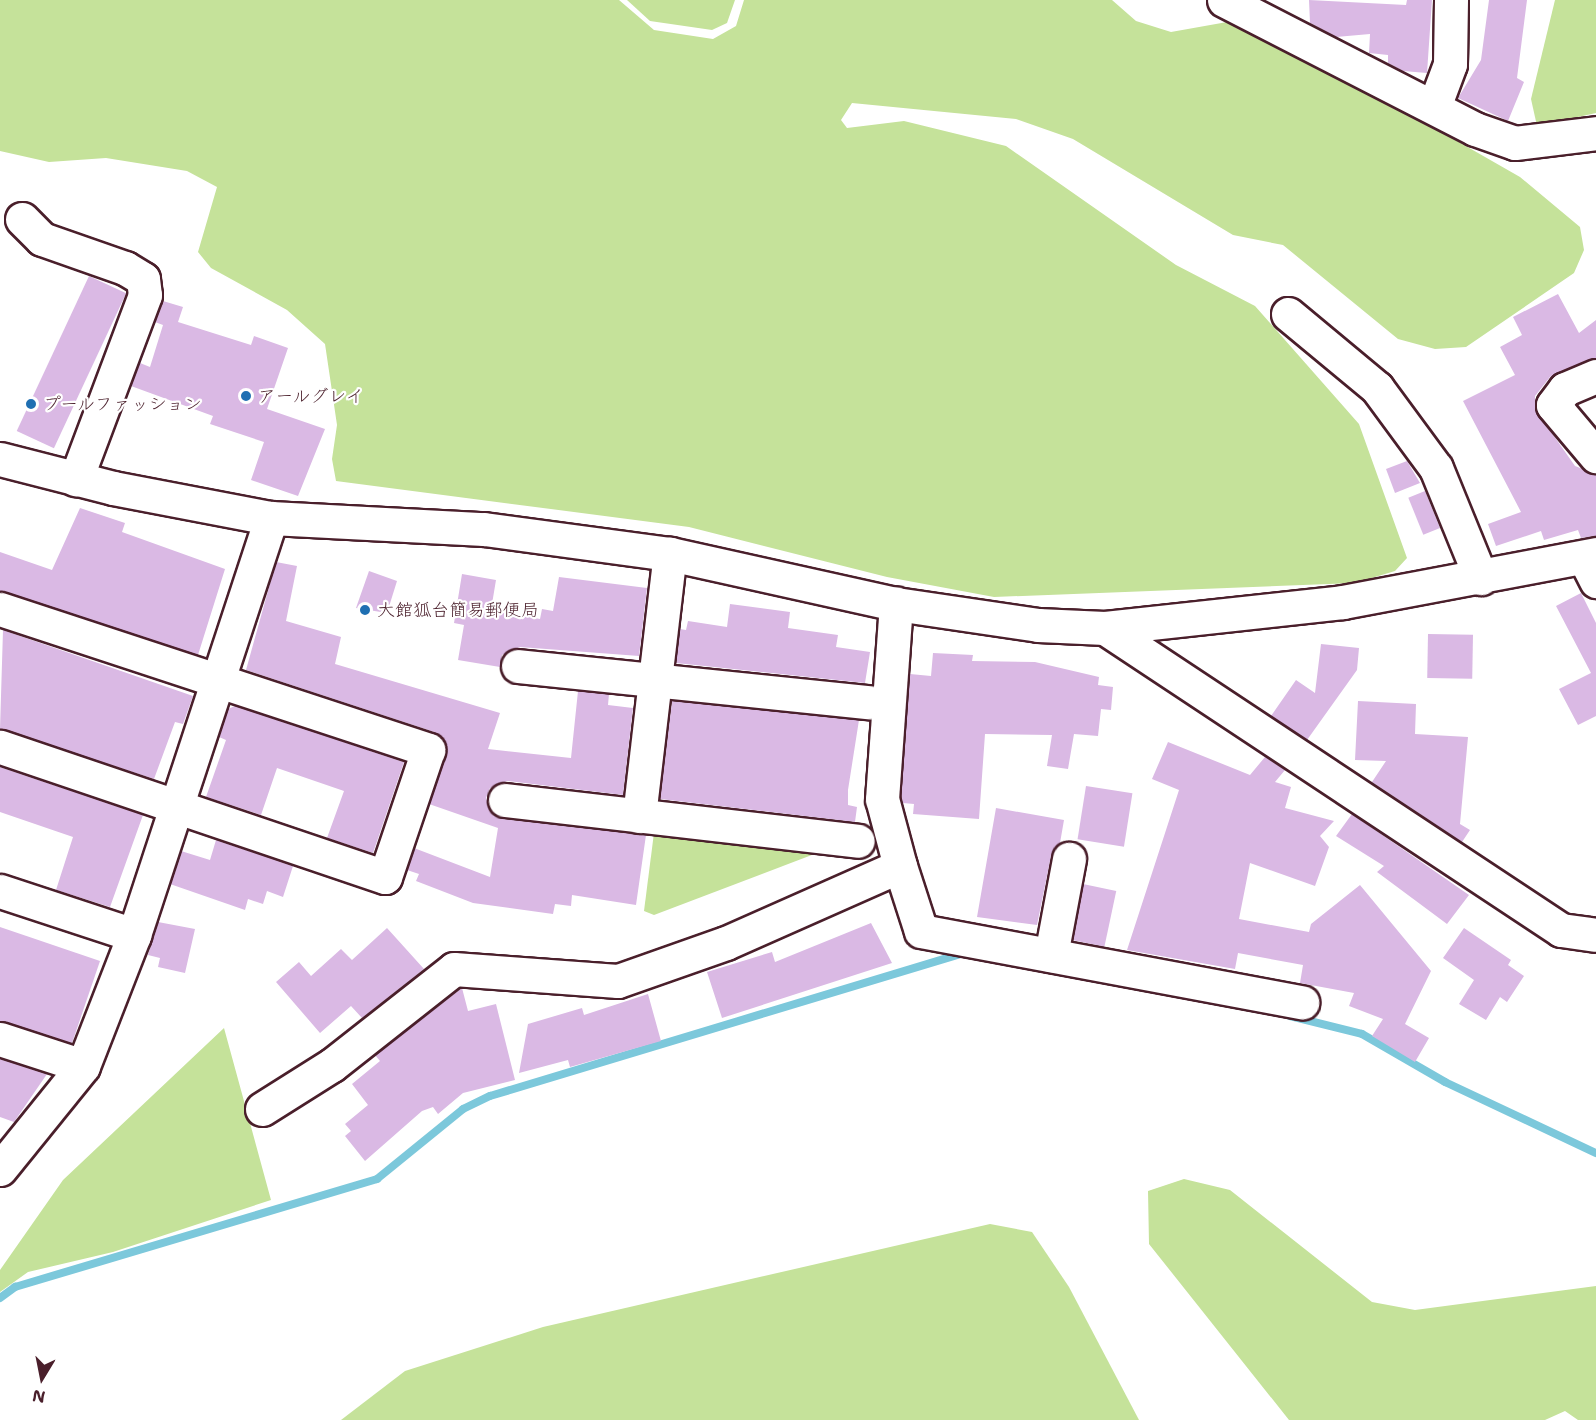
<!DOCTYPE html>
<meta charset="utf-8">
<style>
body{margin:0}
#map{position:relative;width:1596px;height:1420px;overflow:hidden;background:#fff;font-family:"Shantell Sans","Klee One",sans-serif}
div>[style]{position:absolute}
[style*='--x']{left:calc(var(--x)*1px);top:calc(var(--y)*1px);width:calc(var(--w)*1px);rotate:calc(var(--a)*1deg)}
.green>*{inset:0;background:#c5e29a}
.stream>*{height:8px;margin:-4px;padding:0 4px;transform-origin:4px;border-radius:4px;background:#7cc8db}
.building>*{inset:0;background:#dab9e4;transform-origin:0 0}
.roads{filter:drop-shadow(2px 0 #4a1f2b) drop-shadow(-2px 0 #4a1f2b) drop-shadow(0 2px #4a1f2b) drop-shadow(0 -2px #4a1f2b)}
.street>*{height:33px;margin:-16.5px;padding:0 16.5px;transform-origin:16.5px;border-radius:16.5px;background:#fff}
.secondary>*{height:33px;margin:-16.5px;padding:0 16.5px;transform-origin:16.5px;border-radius:16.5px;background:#fff}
.dots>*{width:16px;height:16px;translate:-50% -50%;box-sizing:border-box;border:3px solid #fff;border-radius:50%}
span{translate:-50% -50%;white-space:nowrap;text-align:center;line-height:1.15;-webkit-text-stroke:4.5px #fff;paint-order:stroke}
.poi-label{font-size:18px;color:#4a1f2b}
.left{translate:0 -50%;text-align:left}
.north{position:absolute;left:12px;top:1348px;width:60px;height:60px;-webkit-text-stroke:4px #fff;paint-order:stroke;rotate:190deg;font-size:16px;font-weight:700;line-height:24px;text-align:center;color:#4a1f2b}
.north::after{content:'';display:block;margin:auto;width:21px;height:27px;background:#4a1f2b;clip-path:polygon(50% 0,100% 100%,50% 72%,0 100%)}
</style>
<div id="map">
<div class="green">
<div style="clip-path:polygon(0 0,619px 0,654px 30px,713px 39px,736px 26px,744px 0,1112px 0,1136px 21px,1171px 32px,1244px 19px,1520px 177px,1580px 227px,1584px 250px,1574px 273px,1466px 347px,1435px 349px,1398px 339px,1283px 245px,1233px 235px,1073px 139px,1016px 119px,852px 103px,841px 120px,847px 128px,904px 121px,1006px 146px,1176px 265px,1255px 306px,1359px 424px,1407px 558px,1395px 571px,1355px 583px,994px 597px,887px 577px,689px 527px,336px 481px,332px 459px,337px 425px,325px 344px,287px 310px,211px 268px,198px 252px,217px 187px,187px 171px,106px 158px,49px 162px,0 151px)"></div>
<div style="clip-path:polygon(627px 0,735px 0,727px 23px,712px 30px,650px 21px)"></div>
<div style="clip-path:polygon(1555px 0,1596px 0,1596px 113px,1537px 126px,1531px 99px)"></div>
<div style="clip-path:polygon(655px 825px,838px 845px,654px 915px,644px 911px)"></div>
<div style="clip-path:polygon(224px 1028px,271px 1200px,113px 1252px,28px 1272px,0 1292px,0 1270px,63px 1180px)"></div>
<div style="clip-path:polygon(1184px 1179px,1230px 1190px,1372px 1302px,1415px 1310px,1596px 1286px,1596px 1420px,1578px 1420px,1565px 1411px,1545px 1420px,1289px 1420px,1149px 1244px,1148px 1191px)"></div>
<div style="clip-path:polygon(990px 1224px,1032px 1232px,1069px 1287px,1139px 1420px,341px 1420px,405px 1371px,543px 1327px)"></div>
</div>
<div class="stream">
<div style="--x:1290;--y:1016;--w:74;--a:14"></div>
<div style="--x:1362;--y:1034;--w:96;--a:30"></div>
<div style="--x:1445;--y:1082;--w:167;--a:25.2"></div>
<div style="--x:0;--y:1298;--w:19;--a:-36"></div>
<div style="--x:15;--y:1287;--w:378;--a:-16.6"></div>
<div style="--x:377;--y:1179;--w:111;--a:-39.1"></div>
<div style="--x:463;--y:1109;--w:30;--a:-26"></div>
<div style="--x:490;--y:1096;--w:497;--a:-16.8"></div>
</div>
<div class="building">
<div style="clip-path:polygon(1309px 0,1406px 5px,1407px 0,1432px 0,1427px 73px,1403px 71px,1388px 63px,1388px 55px,1369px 53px,1370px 34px,1336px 37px,1310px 23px)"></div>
<div style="clip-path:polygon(1489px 0,1527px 0,1517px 78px,1524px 82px,1508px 121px,1458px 98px,1481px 60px)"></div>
<div style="left:89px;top:276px;width:41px;height:171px;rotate:25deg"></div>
<div style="clip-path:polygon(1558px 294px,1579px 333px,1596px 320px,1596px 358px,1550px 377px,1535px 396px,1535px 409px,1575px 466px,1596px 474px,1596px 536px,1581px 538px,1578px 530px,1544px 540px,1541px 531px,1496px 546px,1488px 524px,1521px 512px,1463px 401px,1515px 375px,1500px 347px,1522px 335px,1513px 317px)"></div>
<div style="clip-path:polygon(163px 301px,183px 307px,178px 322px,251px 345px,254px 336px,288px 348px,267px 409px,325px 429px,298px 496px,251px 480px,264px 442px,210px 424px,213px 416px,131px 386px,140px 363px,150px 367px,163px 325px,155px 322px)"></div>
<div style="clip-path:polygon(1407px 461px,1420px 483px,1395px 493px,1386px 469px)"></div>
<div style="left:1425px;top:491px;width:40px;height:18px;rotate:68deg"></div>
<div style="clip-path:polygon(80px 508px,125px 523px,122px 532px,225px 569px,198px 655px,0 591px,0 552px,52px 570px)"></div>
<div style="clip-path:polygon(276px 562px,297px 566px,286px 621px,341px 637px,335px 664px,500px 713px,488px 749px,571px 758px,578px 691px,609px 694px,608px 705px,633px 708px,623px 795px,507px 781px,490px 788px,486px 798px,493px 815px,503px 819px,646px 835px,636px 905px,572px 895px,571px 906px,555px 904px,553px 914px,473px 903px,416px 881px,419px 874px,407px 870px,414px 848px,490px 877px,498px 828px,429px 804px,446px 755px,446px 746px,434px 732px,246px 670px)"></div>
<div style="clip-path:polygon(369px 571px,397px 581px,387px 613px,356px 608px)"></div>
<div style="clip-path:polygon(462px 574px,496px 580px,491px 610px,540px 619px,542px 609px,553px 611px,559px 577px,647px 588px,639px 656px,520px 647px,502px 655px,500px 667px,458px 660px,464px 625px,454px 623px)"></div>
<div style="clip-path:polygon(1581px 593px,1596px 623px,1596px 716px,1578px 725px,1559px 689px,1591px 673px,1556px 606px)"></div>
<div style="clip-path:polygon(730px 604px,790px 612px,788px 628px,838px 635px,836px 647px,870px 652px,865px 683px,676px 663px,680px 629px,686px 630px,688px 621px,727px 627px)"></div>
<div style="clip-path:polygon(3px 630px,193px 696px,183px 724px,175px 722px,154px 779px,0 729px)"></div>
<div style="left:1428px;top:634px;width:45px;height:44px;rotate:1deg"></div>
<div style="clip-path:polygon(1321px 644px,1359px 648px,1357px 670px,1307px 740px,1271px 716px,1296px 680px,1315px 693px)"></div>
<div style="clip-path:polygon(933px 653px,973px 655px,972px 661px,1035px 662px,1099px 677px,1098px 685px,1113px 687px,1111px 710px,1101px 709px,1098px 736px,1074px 734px,1068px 769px,1047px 766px,1052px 735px,985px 734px,979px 819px,913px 814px,914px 804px,903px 803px,901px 797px,910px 674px,931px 676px)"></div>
<div style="clip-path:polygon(672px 701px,859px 720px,848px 790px,848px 805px,857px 807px,855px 822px,660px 799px)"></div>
<div style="clip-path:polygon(1358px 701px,1416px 704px,1415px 734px,1468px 737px,1460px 824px,1470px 830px,1462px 842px,1372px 782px,1386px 761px,1355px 760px)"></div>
<div style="clip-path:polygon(235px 706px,404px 762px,373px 853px,327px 838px,344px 791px,277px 768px,261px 815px,206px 797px,226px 740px,219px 737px,228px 709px)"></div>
<div style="clip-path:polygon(1168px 742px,1250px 775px,1265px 757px,1285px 770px,1275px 782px,1291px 787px,1285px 808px,1334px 821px,1320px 836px,1329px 847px,1315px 886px,1250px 863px,1239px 919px,1309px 932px,1311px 924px,1360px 885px,1431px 971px,1405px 1024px,1429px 1038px,1415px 1062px,1372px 1036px,1383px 1019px,1349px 1006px,1354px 993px,1300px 983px,1303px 965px,1238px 953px,1235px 969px,1127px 950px,1179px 790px,1152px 779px)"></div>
<div style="clip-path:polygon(0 767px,143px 815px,110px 907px,56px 890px,73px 837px,0 812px)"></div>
<div style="left:1086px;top:786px;width:47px;height:54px;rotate:9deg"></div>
<div style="clip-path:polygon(996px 808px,1064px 820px,1060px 843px,1051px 856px,1037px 925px,977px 917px)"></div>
<div style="clip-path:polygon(1352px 814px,1469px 895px,1447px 924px,1377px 872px,1384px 866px,1336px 836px)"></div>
<div style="clip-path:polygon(216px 840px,293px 866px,283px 897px,267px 891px,263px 904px,248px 899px,245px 910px,170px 884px,181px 851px,210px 860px)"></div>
<div style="left:1083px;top:884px;width:34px;height:57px;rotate:12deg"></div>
<div style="clip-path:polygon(158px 922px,195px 929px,185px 973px,158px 967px,160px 958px,148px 955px)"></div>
<div style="clip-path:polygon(871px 923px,892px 963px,722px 1018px,707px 972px,772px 952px,775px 962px)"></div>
<div style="clip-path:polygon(0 927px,100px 961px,72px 1043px,0 1021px)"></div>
<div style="clip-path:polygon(387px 928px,424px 969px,362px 1018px,351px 1006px,320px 1033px,276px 982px,299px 962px,311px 976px,341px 949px,352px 960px)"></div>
<div style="clip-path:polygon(1464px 928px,1511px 960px,1508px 965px,1524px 976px,1507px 1002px,1500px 997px,1486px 1020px,1459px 1004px,1474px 980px,1443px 958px)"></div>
<div style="clip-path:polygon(462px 988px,468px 1011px,496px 1004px,515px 1080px,463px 1093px,438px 1114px,433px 1107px,422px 1111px,365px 1161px,345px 1136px,351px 1131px,345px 1124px,368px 1105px,352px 1084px,380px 1061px,375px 1055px)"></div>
<div style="clip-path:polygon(648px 994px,661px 1041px,570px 1067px,568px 1060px,519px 1073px,528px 1024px,582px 1008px,584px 1015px)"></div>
<div style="clip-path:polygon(0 1059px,47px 1074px,14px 1122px,0 1117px)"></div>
</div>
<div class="roads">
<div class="street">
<div style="--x:1224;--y:0;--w:282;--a:27.2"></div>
<div style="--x:1475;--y:129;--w:42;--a:19.3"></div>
<div style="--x:1515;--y:143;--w:82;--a:-7"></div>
<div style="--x:1434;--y:107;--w:46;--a:-69.6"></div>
<div style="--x:1450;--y:64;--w:64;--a:-89.1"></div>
<div style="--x:22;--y:219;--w:28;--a:45"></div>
<div style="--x:42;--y:239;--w:88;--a:19.3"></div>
<div style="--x:125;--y:268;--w:21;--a:31"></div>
<div style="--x:143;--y:279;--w:16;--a:83"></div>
<div style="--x:145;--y:295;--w:197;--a:110.6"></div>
<div style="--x:1288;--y:314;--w:116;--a:39.7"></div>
<div style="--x:1377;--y:388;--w:99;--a:53.6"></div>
<div style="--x:1436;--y:468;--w:119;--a:67.8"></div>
<div style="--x:1596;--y:376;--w:34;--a:157"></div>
<div style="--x:1565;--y:389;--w:20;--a:127"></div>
<div style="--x:1553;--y:405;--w:67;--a:49.9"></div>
<div style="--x:1585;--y:559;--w:25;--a:63"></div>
<div style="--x:0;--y:609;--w:451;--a:18.2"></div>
<div style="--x:428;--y:750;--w:134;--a:108.7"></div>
<div style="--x:385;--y:877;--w:406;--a:-161.3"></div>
<div style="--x:1105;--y:628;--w:547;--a:33.52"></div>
<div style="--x:1561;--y:930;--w:35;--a:8"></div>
<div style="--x:518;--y:666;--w:353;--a:5.9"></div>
<div style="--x:505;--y:800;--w:355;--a:6.6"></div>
<div style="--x:639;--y:816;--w:264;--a:-83.3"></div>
<div style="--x:900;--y:866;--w:68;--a:72.1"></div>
<div style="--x:921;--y:931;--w:388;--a:10.6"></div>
<div style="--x:0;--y:891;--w:141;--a:18.2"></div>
<div style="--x:1051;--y:955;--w:98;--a:-79.4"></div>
<div style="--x:0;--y:1039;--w:87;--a:18"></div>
<div style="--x:262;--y:1109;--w:83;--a:-32.2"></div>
<div style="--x:332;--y:1065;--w:155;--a:-38.2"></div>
<div style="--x:454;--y:969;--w:164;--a:4.2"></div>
<div style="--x:618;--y:981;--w:114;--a:-19.4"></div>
<div style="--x:726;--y:943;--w:190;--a:-23.9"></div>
<div style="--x:900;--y:866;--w:69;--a:-105"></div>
<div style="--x:882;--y:799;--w:196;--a:-85.9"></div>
<div style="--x:0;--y:1169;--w:132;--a:-51.1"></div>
<div style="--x:83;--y:1066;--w:141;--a:-68.7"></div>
<div style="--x:134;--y:935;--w:439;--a:-71.8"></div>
</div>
<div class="secondary">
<div style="--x:0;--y:459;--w:117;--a:14.4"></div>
<div style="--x:113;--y:488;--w:161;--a:10.8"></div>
<div style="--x:271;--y:518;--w:213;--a:3"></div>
<div style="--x:484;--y:529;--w:188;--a:7.7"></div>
<div style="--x:670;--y:554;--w:231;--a:12.5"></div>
<div style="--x:896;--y:604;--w:144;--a:8.4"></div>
<div style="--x:1038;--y:625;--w:67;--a:2.6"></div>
<div style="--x:1105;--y:628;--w:239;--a:-6.2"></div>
<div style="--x:1343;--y:602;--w:258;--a:-10.7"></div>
</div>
</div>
<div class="dots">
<div style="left:246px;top:396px;background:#1f6fb2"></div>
<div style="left:31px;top:404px;background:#1f6fb2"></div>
<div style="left:365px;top:610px;background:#1f6fb2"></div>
</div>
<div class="poi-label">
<span class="left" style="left:258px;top:396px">アールグレイ</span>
<span class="left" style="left:43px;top:404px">プールファッション</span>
<span class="left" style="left:377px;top:610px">大館狐台簡易郵便局</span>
</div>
<div class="north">N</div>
</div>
